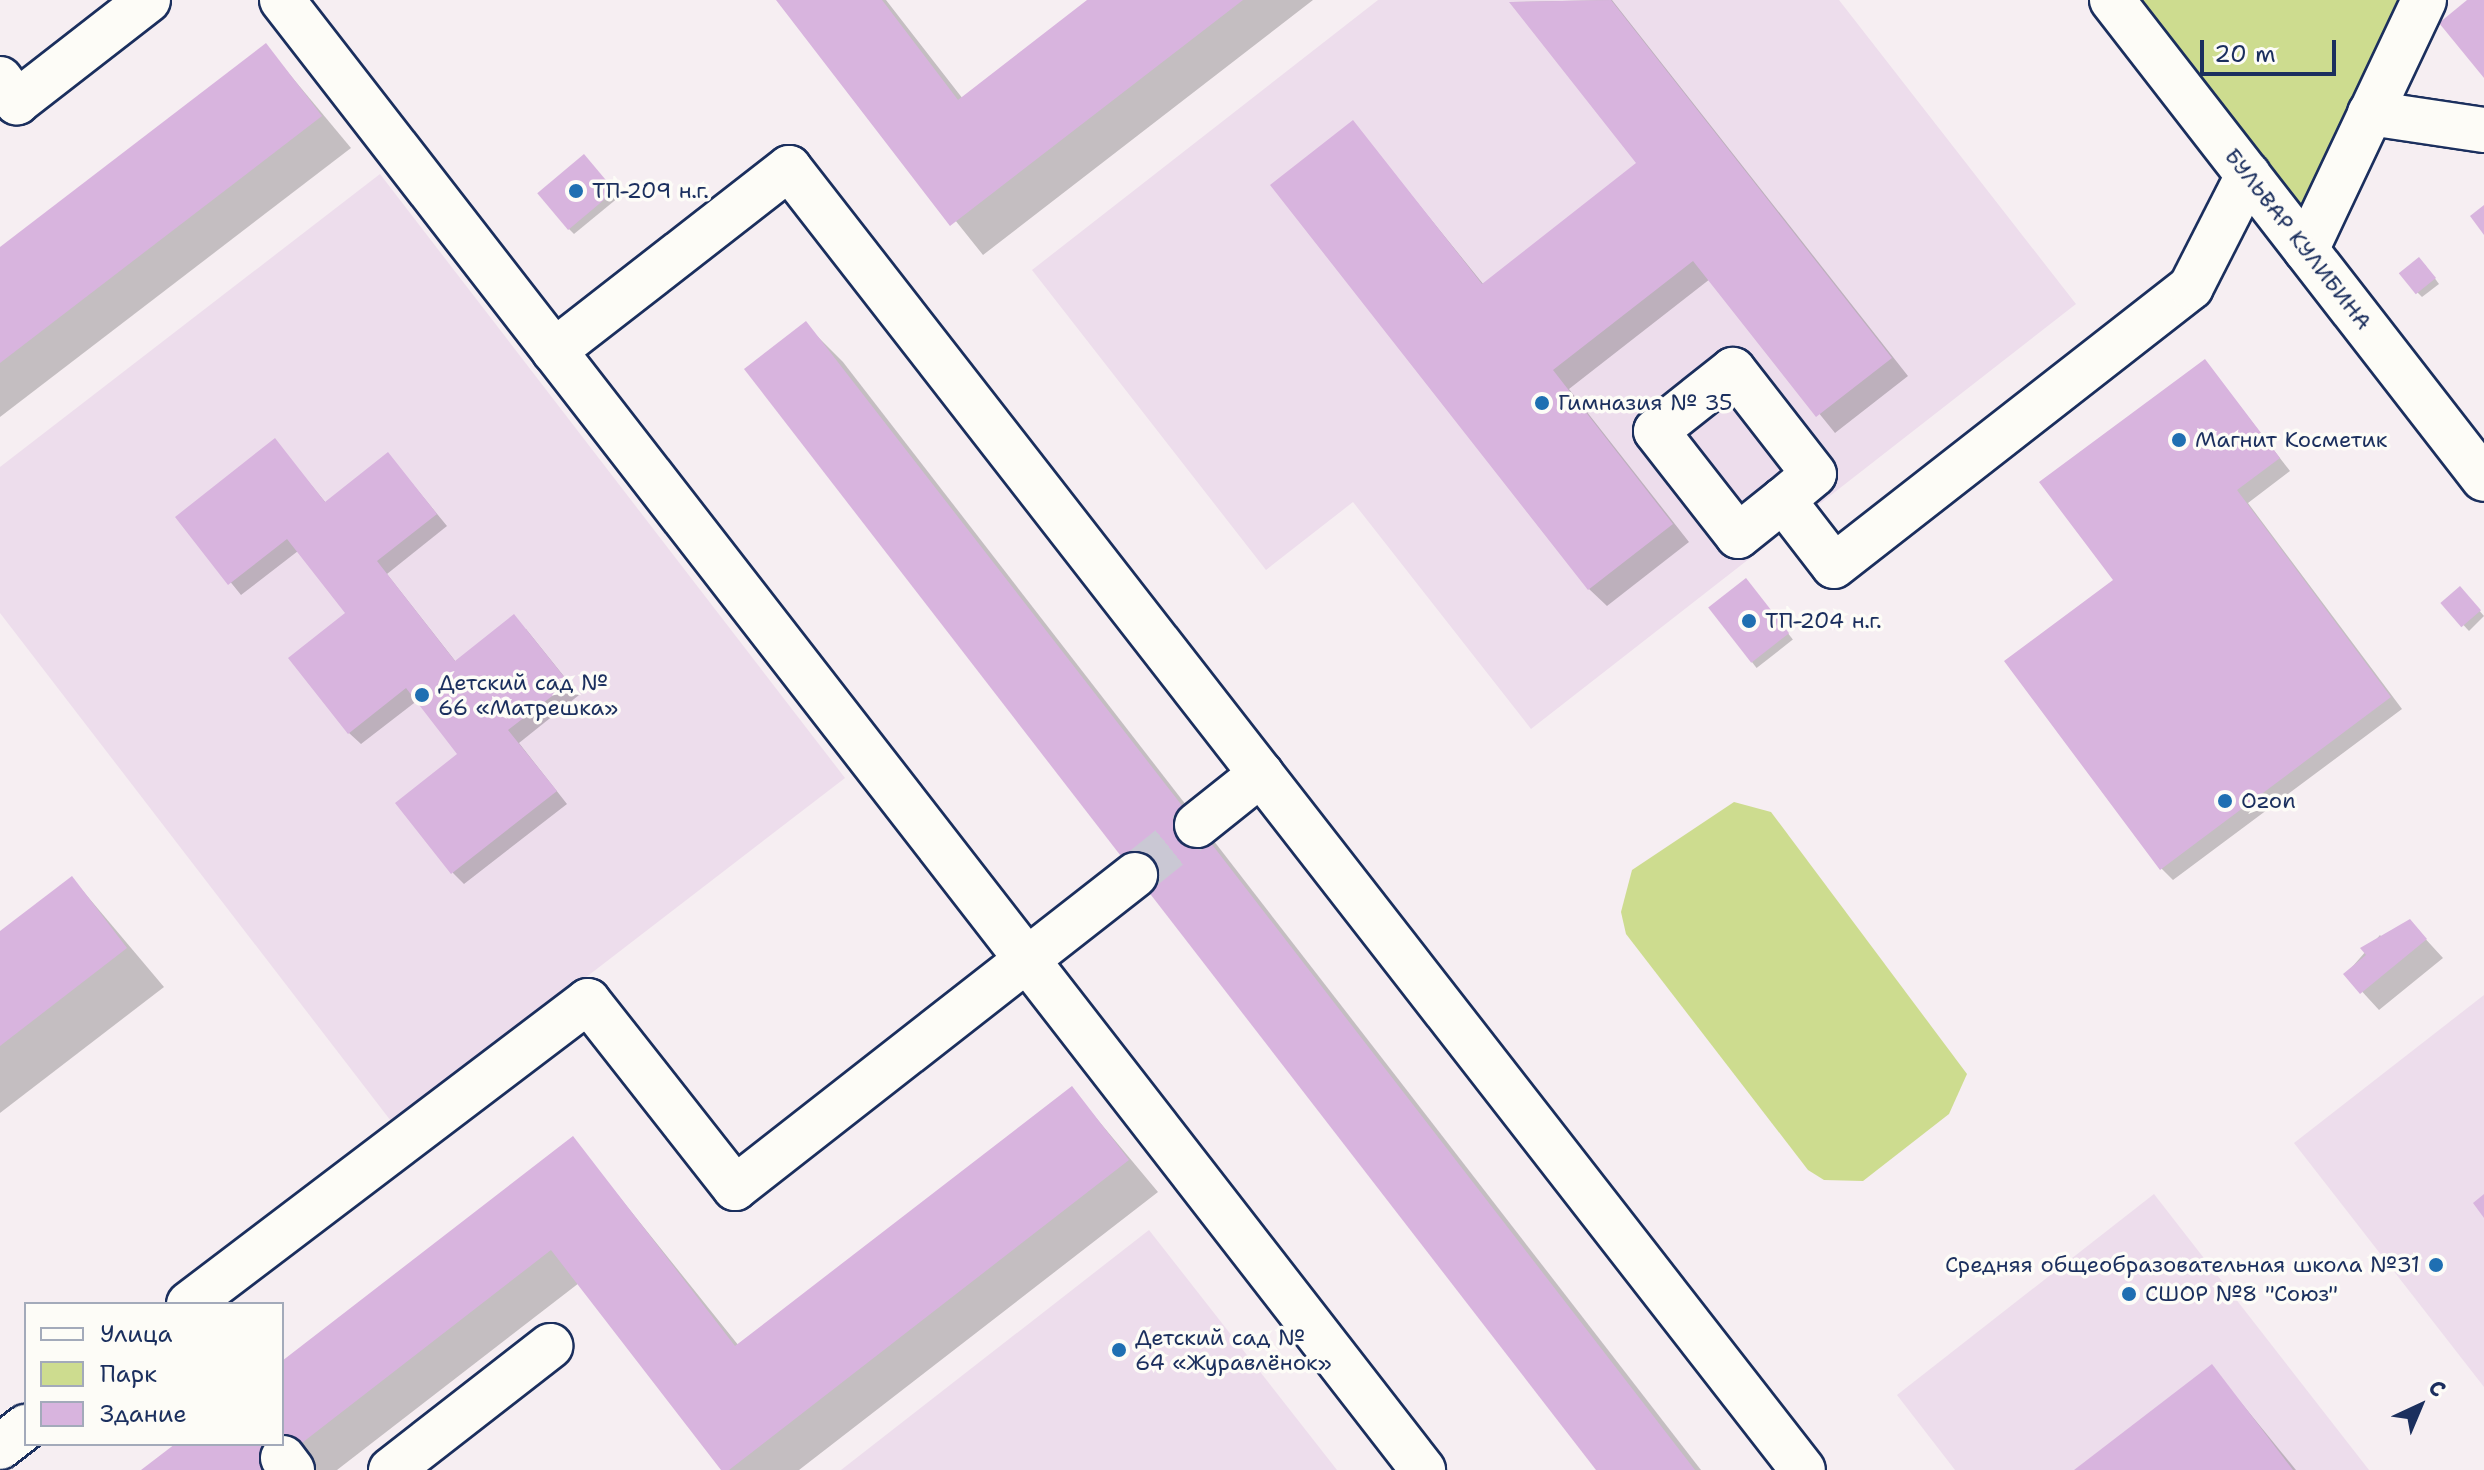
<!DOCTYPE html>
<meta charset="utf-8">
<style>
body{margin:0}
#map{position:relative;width:2484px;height:1470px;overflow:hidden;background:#f6eef2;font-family:"Shantell Sans",sans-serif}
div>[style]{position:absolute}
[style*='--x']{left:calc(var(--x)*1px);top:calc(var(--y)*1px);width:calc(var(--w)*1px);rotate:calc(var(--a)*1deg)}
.built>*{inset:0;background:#edddec}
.green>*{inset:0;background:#cddc8f}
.shadow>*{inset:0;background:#0003;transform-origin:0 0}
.building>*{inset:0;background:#d8b4de;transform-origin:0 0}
.minor-tunnel>*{height:44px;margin-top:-22px;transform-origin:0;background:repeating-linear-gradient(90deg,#cac8d4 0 44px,transparent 0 66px)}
.roads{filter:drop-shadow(2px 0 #1b2f5e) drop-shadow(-2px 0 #1b2f5e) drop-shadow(0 2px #1b2f5e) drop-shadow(0 -2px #1b2f5e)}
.minor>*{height:44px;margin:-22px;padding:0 22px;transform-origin:22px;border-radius:22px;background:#fdfcf7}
.dots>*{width:22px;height:22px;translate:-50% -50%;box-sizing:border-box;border:4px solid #fdfcf7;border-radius:50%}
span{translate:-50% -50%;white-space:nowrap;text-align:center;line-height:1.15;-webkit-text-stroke:7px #fdfcf7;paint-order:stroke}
.poi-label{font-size:22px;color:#1b2f5e}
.left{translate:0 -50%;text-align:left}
.right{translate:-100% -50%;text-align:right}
.street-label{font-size:22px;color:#1b2f5e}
.legend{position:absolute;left:24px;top:1302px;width:260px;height:144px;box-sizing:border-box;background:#fdfcf7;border:2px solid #a3aaba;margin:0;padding:10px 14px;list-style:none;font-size:24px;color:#1b2f5e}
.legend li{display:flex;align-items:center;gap:16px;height:40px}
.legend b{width:40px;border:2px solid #a3aaba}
.north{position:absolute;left:2380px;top:1366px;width:80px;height:80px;-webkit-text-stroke:6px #fdfcf7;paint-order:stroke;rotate:44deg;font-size:22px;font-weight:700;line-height:32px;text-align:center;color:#1b2f5e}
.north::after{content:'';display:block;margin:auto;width:28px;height:36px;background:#1b2f5e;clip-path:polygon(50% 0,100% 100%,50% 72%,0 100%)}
.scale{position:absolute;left:2200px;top:40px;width:136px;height:36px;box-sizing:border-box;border:4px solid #1b2f5e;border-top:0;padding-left:10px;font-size:24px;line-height:28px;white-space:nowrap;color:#1b2f5e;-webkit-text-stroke:6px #fdfcf7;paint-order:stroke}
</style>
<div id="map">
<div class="built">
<div style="clip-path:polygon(1378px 0,1839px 0,2076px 304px,1531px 729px,1353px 502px,1266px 570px,1032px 270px)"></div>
<div style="clip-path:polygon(380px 174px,845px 778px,394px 1125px,0 613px,0 467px)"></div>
<div style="clip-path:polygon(2484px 995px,2484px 1387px,2294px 1143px)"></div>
<div style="clip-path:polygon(2154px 1194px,2369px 1470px,1955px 1470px,1897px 1395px)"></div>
<div style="clip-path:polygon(1149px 1230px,1337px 1470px,841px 1470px)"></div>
</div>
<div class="green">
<div style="clip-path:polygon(2119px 0,2417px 0,2305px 241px)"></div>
<div style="clip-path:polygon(1734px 802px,1771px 812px,1967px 1074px,1949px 1114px,1863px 1181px,1824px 1180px,1808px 1170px,1626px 934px,1621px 912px,1632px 870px)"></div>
</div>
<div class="shadow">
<div style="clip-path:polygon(779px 0,886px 0,963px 99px,1090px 0,1313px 0,983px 255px)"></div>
<div style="clip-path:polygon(1612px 0,1908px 376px,1835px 433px,1710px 279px,1569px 389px,1689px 542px,1607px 606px,1589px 589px,1353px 123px,1484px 285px,1639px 164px,1512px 2px)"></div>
<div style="clip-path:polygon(266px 46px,351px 148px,0 417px,0 250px)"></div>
<div style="clip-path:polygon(589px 162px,619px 197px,574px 234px,568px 228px)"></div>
<div style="clip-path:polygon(2425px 265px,2439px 284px,2422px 297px,2417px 292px)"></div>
<div style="clip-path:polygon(805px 324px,843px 362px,1701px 1470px,1599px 1470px)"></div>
<div style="clip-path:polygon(2205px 361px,2290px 471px,2248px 503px,2402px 709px,2173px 880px,2161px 868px)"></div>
<div style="clip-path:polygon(275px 441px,326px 503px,388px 454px,447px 526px,387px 574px,456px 662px,526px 629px,579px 695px,519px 743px,567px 804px,464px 884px,453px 873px,460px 754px,418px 700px,361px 744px,349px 733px,348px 614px,298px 551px,241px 595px,178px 517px)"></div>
<div style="left:1751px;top:586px;width:68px;height:46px;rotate:52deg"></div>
<div style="clip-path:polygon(2465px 594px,2484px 616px,2469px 631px,2443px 603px)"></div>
<div style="clip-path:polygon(72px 878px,164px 987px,0 1113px,0 933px)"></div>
<div style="clip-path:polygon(2410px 922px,2443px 958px,2379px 1010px,2346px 974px,2380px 935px,2386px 942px)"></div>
<div style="clip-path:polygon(1072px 1089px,1158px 1192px,799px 1470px,723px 1470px,579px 1283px,337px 1470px,144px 1470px,178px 1444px,282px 1444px,282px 1363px,573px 1139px,739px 1346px)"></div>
<div style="clip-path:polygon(2212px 1367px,2296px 1470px,2077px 1470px)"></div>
</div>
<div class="building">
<div style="clip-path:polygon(776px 0,882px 0,958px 100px,1087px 0,1243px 0,950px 226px)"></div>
<div style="clip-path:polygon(1611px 0,1892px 358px,1816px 417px,1693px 261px,1553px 370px,1673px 524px,1588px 590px,1270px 185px,1353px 120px,1482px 284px,1636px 163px,1509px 2px)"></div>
<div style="clip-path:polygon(2467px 0,2484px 0,2484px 78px,2439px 23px)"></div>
<div style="clip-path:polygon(266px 43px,322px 116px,0 363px,0 247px)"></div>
<div style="left:584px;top:154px;width:48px;height:61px;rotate:50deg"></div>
<div style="clip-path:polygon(2484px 205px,2484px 235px,2470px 216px)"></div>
<div style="left:2419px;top:257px;width:27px;height:26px;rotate:51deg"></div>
<div style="clip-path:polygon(806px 321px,1197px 825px,1695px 1470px,1596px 1470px,744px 369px)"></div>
<div style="clip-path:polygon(2205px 359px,2280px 458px,2237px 490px,2391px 697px,2160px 870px,2004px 661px,2113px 580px,2039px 482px)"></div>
<div style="clip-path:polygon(275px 438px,325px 502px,388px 452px,437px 514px,377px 561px,455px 661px,514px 614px,569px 683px,508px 730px,557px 791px,451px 874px,395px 803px,457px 754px,406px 688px,348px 734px,288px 658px,345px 613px,287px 539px,228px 585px,175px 517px)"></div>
<div style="left:1746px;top:578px;width:70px;height:48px;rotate:52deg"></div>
<div style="left:2460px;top:586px;width:32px;height:26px;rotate:49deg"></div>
<div style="clip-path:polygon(72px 876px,127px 948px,0 1046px,0 931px)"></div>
<div style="clip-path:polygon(2410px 919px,2427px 939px,2360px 994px,2343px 974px,2366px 955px,2360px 948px)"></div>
<div style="clip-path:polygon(1072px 1086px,1129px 1160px,729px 1470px,721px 1470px,551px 1250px,267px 1470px,141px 1470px,175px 1444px,282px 1444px,282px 1361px,573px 1136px,735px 1346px)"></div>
<div style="clip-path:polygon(2484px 1194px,2484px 1218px,2473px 1203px)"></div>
<div style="clip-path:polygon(2212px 1364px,2293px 1470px,2074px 1470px)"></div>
</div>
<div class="minor-tunnel">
<div style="--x:1135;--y:875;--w:80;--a:-38.9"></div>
</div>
<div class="roads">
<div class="minor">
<div style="--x:282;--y:0;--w:1861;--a:52.18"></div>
<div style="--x:2112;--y:0;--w:606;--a:52.17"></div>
<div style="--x:0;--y:79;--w:29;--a:54"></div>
<div style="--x:17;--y:102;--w:166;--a:-37.9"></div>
<div style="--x:2370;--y:113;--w:115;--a:8.5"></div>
<div style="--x:2306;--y:250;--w:276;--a:-64.7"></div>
<div style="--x:554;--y:351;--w:298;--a:-37.9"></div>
<div style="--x:789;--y:168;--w:1650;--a:52.09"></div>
<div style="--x:1783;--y:500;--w:40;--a:-40"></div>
<div style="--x:1814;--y:474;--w:132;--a:-127.9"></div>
<div style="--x:1733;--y:370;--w:98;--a:141.6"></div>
<div style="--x:1656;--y:431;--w:133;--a:52"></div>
<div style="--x:1738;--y:536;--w:58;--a:-38.7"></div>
<div style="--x:1783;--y:500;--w:83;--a:52.3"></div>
<div style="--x:1834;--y:566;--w:453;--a:-38"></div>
<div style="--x:2191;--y:287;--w:126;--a:-63"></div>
<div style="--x:1197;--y:825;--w:82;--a:-38.6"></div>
<div style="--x:189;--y:1304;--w:501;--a:-37.21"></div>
<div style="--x:588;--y:1001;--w:238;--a:51.8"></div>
<div style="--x:735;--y:1188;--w:508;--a:-38.04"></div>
<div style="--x:0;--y:1447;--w:33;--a:-38"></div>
<div style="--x:283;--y:1458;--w:15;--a:53"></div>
<div style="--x:391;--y:1470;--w:202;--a:-37.9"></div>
</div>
</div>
<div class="dots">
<div style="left:576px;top:191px;background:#1f6fb2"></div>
<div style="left:1542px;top:403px;background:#1f6fb2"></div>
<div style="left:2179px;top:440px;background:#1f6fb2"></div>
<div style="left:1749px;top:621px;background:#1f6fb2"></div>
<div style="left:422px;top:695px;background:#1f6fb2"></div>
<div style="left:2225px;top:801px;background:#1f6fb2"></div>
<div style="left:2436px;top:1265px;background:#1f6fb2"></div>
<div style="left:2129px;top:1294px;background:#1f6fb2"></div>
<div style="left:1119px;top:1350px;background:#1f6fb2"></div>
</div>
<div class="poi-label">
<span class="left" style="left:592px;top:191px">ТП-209 н.г.</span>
<span class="left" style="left:1558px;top:403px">Гимназия № 35</span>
<span class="left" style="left:2195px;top:440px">Магнит Косметик</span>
<span class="left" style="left:1765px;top:621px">ТП-204 н.г.</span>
<span class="left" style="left:438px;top:695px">Детский сад №<br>66 «Матрешка»</span>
<span class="left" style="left:2241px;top:801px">Ozon</span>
<span class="right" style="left:2420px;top:1265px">Средняя общеобразовательная школа №31</span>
<span class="left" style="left:2145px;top:1294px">СШОР №8 "Союз"</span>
<span class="left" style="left:1135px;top:1350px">Детский сад №<br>64 «Журавлёнок»</span>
</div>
<div class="street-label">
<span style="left:2298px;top:239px;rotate:52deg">БУЛЬВАР КУЛИБИНА</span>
</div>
<ul class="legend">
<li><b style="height:10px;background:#fdfcf7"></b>Улица</li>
<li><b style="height:22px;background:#cddc8f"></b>Парк</li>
<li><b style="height:22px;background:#d8b4de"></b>Здание</li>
</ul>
<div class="north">С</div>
<div class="scale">20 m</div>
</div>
